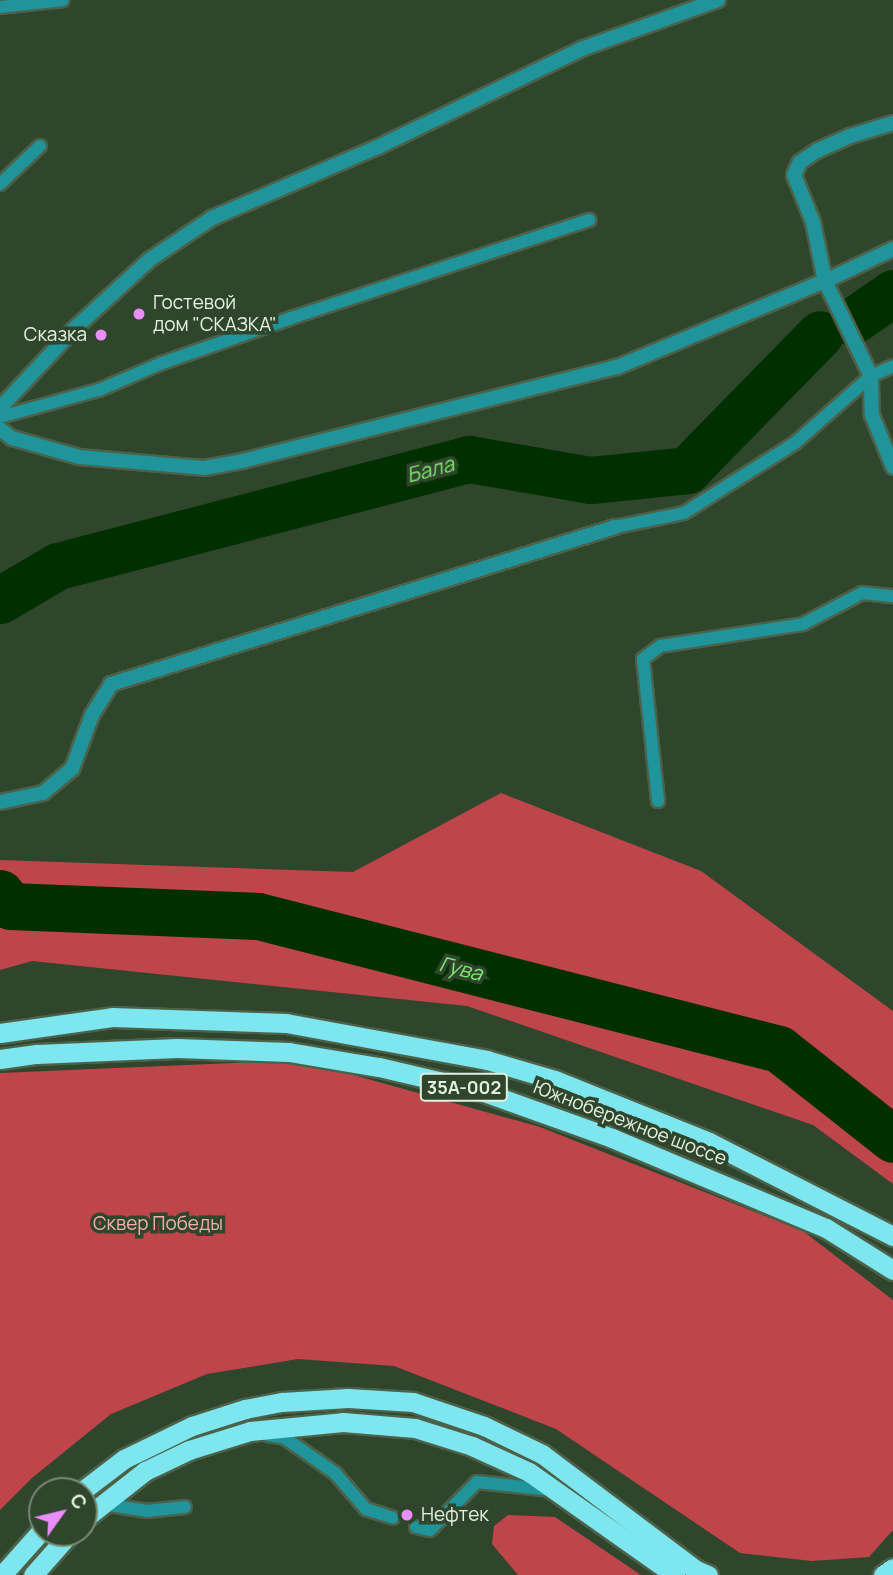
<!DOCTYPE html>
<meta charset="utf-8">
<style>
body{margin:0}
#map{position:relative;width:893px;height:1575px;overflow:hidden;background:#2f452c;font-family:Manrope,sans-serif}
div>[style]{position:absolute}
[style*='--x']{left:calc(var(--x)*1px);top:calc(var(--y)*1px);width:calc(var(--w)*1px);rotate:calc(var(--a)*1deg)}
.forest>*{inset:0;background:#be464a}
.river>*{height:47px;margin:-23.5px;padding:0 23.5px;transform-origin:23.5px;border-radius:23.5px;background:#013000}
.roads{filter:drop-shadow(2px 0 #4c6149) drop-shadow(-2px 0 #4c6149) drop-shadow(0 2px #4c6149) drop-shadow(0 -2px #4c6149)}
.service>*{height:12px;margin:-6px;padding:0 6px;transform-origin:6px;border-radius:6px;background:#20949b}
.minor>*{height:14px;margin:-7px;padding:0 7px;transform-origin:7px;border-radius:7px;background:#20949b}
.trunk>*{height:19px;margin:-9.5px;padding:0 9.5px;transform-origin:9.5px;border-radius:9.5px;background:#7de6ee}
.dots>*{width:19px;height:19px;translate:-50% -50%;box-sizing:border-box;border:4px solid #2f452c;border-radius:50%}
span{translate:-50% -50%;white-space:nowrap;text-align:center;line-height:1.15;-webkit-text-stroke:7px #2f452c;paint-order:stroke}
.shield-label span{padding:2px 5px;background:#2f452c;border:2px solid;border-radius:5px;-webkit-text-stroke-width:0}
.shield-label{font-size:18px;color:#e3f1e1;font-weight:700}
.poi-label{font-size:19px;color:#e3f1e1}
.left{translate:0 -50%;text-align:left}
.right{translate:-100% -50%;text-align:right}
.street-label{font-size:19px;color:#e3f1e1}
.park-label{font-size:19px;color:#efb0ae}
.water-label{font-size:21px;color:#7fe871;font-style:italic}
.north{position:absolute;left:28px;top:1477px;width:70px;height:70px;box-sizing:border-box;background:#2f452c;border:2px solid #778a74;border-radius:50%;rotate:56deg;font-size:19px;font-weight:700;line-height:28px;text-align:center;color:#e3f1e1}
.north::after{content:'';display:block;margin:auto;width:24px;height:32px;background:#eb8dfb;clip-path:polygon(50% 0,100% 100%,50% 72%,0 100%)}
</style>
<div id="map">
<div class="forest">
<div style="clip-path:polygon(501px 793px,701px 871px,893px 1011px,893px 1184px,813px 1125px,467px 1006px,32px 961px,0 970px,0 860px,353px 872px)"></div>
<div style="clip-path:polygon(300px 1060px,540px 1127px,803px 1231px,893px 1300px,893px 1530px,869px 1557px,812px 1561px,740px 1553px,556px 1429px,394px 1366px,298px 1359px,207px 1374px,111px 1414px,32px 1478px,0 1510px,0 1073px)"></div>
<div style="clip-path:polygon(508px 1515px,555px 1517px,641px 1575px,518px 1575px,492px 1544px,494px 1526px)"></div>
</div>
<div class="river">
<div style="--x:851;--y:322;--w:51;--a:-34.6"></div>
<div style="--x:0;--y:600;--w:67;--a:-30.4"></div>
<div style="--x:58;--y:566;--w:425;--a:-14.6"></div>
<div style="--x:469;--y:459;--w:124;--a:9.8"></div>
<div style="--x:591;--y:480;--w:97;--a:-5.9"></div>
<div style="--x:687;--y:470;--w:190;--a:-45.6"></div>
<div style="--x:0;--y:893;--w:16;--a:52"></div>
<div style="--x:10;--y:906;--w:248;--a:2.3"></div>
<div style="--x:258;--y:916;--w:538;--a:14.32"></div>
<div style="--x:779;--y:1049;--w:145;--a:38.3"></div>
</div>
<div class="roads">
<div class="service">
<div style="--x:0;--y:7;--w:63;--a:-6.3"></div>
<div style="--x:0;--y:184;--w:55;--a:-43.5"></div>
<div style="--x:0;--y:417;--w:103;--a:-15.3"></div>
<div style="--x:99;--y:390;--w:69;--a:-23.2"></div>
<div style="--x:162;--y:363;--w:137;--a:-19.2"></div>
<div style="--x:291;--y:318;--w:314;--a:-18.2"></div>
<div style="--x:615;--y:527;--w:70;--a:-11.5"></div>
<div style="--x:684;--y:513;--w:131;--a:-32.2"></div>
<div style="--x:795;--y:443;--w:101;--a:-41.4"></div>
<div style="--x:871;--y:376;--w:24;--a:-24"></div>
<div style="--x:658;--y:801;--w:143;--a:-96"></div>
<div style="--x:643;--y:659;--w:21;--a:-37"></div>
<div style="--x:660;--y:646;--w:145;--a:-8.7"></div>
<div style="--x:803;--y:624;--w:67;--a:-27.7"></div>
<div style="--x:862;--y:593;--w:31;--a:6"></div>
<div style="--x:268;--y:1435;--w:17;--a:10"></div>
<div style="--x:285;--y:1438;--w:61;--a:35"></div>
<div style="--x:335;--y:1473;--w:48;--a:49.3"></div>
<div style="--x:366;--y:1509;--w:28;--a:18"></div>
<div style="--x:103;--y:1504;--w:45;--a:9"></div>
<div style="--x:147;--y:1511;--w:38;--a:-6"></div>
<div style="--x:416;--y:1527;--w:14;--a:12"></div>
<div style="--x:430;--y:1530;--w:67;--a:-45.6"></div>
<div style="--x:477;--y:1482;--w:75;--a:6.1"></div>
</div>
<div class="minor">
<div style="--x:893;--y:123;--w:45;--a:163.2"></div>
<div style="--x:850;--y:136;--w:35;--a:156"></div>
<div style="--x:818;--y:150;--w:22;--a:146"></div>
<div style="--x:800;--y:162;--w:14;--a:115"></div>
<div style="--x:794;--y:175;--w:51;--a:68"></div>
<div style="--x:813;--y:222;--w:60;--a:78.5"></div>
<div style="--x:825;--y:281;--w:106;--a:64.2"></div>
<div style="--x:871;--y:376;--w:39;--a:89"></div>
<div style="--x:872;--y:415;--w:56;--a:68"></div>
<div style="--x:0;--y:408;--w:107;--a:-46.9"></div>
<div style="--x:73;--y:330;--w:103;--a:-42.6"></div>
<div style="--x:149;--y:260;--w:76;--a:-33.7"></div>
<div style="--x:212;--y:218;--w:181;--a:-23.2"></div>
<div style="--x:378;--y:147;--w:229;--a:-25.7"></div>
<div style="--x:584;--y:48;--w:142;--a:-19.7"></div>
<div style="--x:0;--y:429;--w:15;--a:37"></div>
<div style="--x:12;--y:438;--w:70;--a:15.8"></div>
<div style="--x:79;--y:457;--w:125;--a:5"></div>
<div style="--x:204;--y:468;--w:39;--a:-10"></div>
<div style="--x:242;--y:461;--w:387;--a:-14.1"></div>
<div style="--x:617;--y:367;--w:225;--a:-22.5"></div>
<div style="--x:825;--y:281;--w:75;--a:-25.2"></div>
<div style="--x:0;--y:802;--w:44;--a:-11.8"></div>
<div style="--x:43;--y:793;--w:38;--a:-40"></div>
<div style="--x:72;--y:769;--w:58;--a:-69.7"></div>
<div style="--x:92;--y:715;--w:36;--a:-58"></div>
<div style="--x:111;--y:684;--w:528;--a:-17.3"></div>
</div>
<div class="trunk">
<div style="--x:0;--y:1033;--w:113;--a:-8.1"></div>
<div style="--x:112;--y:1017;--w:174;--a:2"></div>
<div style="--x:286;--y:1023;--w:204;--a:10.4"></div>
<div style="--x:487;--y:1060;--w:71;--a:16.4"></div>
<div style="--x:555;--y:1080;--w:166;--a:21.9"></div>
<div style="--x:709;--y:1142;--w:207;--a:27.1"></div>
<div style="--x:0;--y:1059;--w:37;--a:-8"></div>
<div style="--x:37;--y:1054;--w:140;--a:-2.5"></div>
<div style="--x:177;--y:1048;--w:112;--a:2"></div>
<div style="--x:289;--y:1052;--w:91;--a:9.5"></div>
<div style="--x:379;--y:1067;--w:105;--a:13.2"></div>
<div style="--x:481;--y:1091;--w:139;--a:19.7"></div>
<div style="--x:612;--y:1138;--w:232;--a:22.8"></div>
<div style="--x:826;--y:1228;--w:79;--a:32.1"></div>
<div style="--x:82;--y:1491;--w:53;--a:-37.3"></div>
<div style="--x:124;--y:1459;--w:76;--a:-25.9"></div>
<div style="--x:192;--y:1426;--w:56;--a:-17.8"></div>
<div style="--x:245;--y:1409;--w:38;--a:-11"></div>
<div style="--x:282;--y:1402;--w:66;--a:-3.5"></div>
<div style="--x:348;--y:1398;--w:65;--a:3.5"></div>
<div style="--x:413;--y:1402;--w:75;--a:18.7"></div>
<div style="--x:484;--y:1426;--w:64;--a:25.8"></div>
<div style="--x:542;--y:1454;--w:193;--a:37"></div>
<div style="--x:696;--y:1570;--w:13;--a:23"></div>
<div style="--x:84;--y:1519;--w:78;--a:-38.2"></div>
<div style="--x:145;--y:1471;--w:49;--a:-25.5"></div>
<div style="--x:189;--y:1450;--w:64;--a:-17.3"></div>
<div style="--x:250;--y:1431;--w:93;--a:-5.5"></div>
<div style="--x:343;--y:1422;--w:72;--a:4.8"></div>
<div style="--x:415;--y:1428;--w:60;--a:17.5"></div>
<div style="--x:472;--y:1446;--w:63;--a:24.5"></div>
<div style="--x:529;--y:1472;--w:179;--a:35.2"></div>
<div style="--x:2;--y:1575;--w:60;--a:-48.4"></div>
<div style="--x:33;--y:1575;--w:56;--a:-48.6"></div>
<div style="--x:883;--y:1575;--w:12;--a:-35"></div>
</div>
</div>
<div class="dots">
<div style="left:139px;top:314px;background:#eb8dfb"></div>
<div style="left:101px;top:335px;background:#eb8dfb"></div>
<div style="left:407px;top:1515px;background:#eb8dfb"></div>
</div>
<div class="shield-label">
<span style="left:464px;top:1087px">35А-002</span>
</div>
<div class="poi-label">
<span class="left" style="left:153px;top:314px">Гостевой<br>дом "СКАЗКА"</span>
<span class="right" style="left:87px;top:335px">Сказка</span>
<span class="left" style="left:421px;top:1515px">Нефтек</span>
</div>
<div class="street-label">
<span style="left:630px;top:1123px;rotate:21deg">Южнобережное шоссе</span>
</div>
<div class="park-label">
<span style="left:158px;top:1224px">Сквер Победы</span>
</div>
<div class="water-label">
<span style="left:430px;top:469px;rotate:-15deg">Бала</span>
<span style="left:461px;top:968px;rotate:14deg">Гува</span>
</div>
<div class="north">С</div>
</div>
